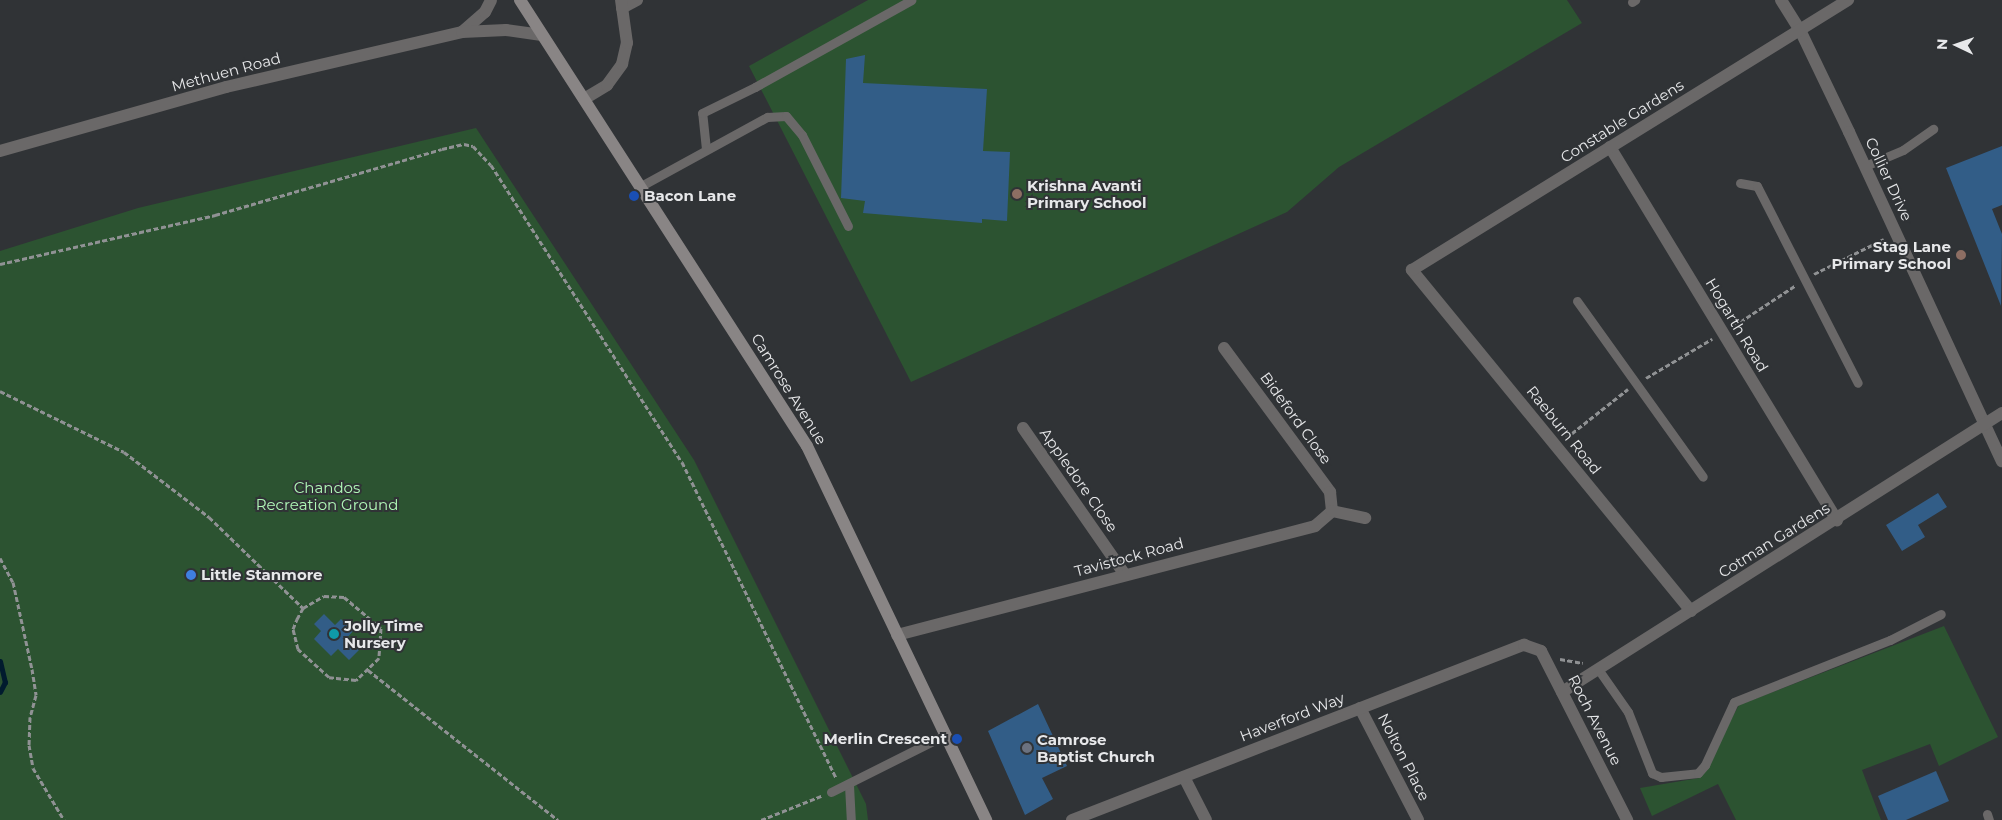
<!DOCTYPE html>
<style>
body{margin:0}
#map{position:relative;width:2002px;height:820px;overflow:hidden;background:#303336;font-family:Montserrat,sans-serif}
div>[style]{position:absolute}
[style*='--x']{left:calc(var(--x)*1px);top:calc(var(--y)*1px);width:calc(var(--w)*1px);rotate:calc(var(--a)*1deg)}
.green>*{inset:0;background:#2c5331}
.stream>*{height:5px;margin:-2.5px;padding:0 2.5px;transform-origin:2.5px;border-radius:2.5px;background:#011b2e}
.building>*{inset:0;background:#325d87}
.path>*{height:3px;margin-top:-1.5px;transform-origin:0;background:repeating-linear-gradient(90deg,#909294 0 5px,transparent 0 7.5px)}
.lane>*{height:9px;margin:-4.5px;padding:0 4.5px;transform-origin:4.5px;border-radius:4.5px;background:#6a6868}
.street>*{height:12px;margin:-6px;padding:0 6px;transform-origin:6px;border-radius:6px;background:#6a6868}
.secondary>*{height:12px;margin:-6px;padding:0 6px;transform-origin:6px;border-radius:6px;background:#898585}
.dots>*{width:14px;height:14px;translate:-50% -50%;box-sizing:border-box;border:2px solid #303336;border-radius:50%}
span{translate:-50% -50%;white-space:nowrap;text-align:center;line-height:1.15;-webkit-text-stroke:4px #303336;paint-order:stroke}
.street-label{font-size:15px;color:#e7e8ea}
.poi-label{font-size:15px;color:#e7e8ea;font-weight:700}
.left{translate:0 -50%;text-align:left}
.right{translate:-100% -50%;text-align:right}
.park-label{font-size:15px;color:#b0f8b7}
.north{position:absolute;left:1932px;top:20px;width:50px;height:50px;-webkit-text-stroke:4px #303336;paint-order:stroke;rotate:273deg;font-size:14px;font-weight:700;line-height:20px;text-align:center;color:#e7e8ea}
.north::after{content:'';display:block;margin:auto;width:18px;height:22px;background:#e7e8ea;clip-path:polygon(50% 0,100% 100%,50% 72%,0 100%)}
</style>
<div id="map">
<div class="green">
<div style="clip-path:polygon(868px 0,1567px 0,1582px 23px,1339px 167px,1287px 212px,911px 382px,749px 66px)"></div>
<div style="clip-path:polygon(476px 128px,694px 460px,866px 804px,868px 820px,0 820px,0 251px,138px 208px)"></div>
<div style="clip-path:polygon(1944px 626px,1998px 737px,1939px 766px,1930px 744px,1862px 770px,1881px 820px,1736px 820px,1718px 784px,1652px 816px,1640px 788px,1699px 778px,1739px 705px)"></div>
</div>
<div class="stream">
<div style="--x:0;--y:661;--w:22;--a:77"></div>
<div style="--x:5;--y:682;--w:11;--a:117"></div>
</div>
<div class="building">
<div style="clip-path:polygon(865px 55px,863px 83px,987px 89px,983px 151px,1010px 152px,1007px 221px,982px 219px,982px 223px,863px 213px,865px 201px,841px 198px,846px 59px)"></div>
<div style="clip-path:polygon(2002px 146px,2002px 205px,1992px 209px,2002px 234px,2001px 306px,1946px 168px)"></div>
<div style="clip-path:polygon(1938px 493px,1947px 507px,1918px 525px,1925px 537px,1902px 551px,1886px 525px)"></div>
<div style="clip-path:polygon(324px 614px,335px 625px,341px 619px,353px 631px,347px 638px,359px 650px,349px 660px,338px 649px,331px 656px,314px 639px,321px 631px,314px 624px)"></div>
<div style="clip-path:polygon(1038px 704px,1067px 766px,1042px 778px,1053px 799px,1025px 815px,988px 731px)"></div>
<div style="clip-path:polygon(1936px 771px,1949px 801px,1906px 820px,1888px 820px,1878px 796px)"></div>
</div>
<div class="path">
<div style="--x:0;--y:264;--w:221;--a:-12.8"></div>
<div style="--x:215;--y:215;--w:236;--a:-16.2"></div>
<div style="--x:442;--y:149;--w:23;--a:-13"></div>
<div style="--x:464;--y:144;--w:9;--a:13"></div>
<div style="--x:473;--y:146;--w:26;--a:47"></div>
<div style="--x:491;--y:165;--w:353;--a:57.3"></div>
<div style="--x:682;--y:462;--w:352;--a:64"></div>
<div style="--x:1814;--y:274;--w:78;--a:-26.6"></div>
<div style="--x:1734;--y:326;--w:74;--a:-33.5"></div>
<div style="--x:1646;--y:378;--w:77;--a:-30.6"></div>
<div style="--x:0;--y:391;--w:138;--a:26.2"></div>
<div style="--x:124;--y:452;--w:107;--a:37.4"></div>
<div style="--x:209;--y:517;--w:131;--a:44.1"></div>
<div style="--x:1566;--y:438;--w:79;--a:-38.3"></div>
<div style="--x:0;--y:558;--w:27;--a:62"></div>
<div style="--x:13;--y:582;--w:89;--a:77.7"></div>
<div style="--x:32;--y:669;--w:26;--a:81"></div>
<div style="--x:36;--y:695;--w:23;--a:105"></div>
<div style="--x:30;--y:717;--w:28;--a:92"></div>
<div style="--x:29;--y:745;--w:23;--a:80"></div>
<div style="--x:33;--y:768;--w:61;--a:59.2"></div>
<div style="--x:324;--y:596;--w:20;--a:3"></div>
<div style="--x:344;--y:597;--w:48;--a:40"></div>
<div style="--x:381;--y:628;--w:30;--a:94"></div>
<div style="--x:379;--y:658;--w:32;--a:136"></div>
<div style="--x:356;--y:680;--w:27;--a:-174"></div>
<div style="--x:329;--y:677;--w:42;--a:-137.9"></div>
<div style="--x:298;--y:649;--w:21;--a:-104"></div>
<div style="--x:293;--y:629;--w:11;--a:-68"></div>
<div style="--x:297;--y:619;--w:13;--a:-61"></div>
<div style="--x:303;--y:608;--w:24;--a:-30"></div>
<div style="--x:1560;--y:659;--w:23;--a:10"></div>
<div style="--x:368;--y:670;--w:242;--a:38.3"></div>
<div style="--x:761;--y:820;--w:65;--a:-21.8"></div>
</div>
<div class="lane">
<div style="--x:1632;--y:2;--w:4;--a:-34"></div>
<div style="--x:706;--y:149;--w:36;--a:-96"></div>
<div style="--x:702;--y:113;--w:59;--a:-26.1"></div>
<div style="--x:755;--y:87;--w:179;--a:-29.1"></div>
<div style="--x:1865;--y:166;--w:41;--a:-22.8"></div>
<div style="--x:1903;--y:150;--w:37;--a:-35"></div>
<div style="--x:1740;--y:183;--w:17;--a:10"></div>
<div style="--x:1757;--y:186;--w:221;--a:62.9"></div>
<div style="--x:641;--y:186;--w:144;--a:-28.7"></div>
<div style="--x:767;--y:117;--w:19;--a:-3"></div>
<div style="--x:786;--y:116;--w:25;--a:50"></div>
<div style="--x:802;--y:135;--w:102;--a:63.2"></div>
<div style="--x:1577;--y:301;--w:216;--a:54.4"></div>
<div style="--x:1598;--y:669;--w:52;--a:55.1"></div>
<div style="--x:1628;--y:712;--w:66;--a:68.5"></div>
<div style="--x:1652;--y:773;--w:10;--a:24"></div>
<div style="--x:1661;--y:777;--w:37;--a:-6"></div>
<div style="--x:1698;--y:773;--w:11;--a:-49"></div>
<div style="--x:1705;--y:765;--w:69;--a:-65.3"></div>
<div style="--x:1734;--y:702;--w:168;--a:-21.7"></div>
<div style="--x:1890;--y:640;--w:57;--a:-27"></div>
<div style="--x:849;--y:785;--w:35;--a:87"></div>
<div style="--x:831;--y:792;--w:127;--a:-26.6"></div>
<div style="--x:1987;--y:814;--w:6;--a:72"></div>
</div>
<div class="street">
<div style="--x:1781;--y:0;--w:36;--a:58"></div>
<div style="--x:1800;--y:30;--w:113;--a:64.3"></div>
<div style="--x:1849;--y:132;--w:363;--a:65.1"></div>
<div style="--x:622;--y:8;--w:17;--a:-28"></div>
<div style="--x:462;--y:32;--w:30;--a:-41"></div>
<div style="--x:485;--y:12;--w:13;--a:-63"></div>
<div style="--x:584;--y:99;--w:27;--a:-31"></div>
<div style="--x:607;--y:85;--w:26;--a:-54"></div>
<div style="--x:622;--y:64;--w:22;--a:-77"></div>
<div style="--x:627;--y:43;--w:43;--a:-97.9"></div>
<div style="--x:1610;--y:147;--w:437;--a:58.7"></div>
<div style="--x:0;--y:151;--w:235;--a:-15.8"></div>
<div style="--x:226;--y:87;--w:242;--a:-13.1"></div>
<div style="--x:462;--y:32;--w:44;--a:-2.6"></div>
<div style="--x:506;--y:30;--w:36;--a:8"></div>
<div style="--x:1224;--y:348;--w:179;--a:53.6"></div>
<div style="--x:1330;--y:492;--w:19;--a:84"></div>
<div style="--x:1023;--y:428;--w:179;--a:55.2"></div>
<div style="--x:1691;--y:611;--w:441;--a:-129.3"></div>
<div style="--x:1412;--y:270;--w:513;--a:-31.77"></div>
<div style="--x:897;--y:635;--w:432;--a:-14.6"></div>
<div style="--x:1315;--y:526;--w:23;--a:-41"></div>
<div style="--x:1332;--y:511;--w:34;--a:12"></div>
<div style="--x:1562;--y:692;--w:521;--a:-32.38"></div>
<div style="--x:1360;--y:708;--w:126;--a:62.6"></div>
<div style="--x:1184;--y:777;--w:48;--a:62.9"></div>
<div style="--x:1072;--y:820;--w:485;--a:-21.2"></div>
<div style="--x:1524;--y:645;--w:18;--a:19"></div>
<div style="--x:1541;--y:651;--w:190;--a:63"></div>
</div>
<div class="secondary">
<div style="--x:520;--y:0;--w:530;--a:57.24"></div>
<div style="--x:807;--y:446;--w:415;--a:64.4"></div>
</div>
<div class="dots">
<div style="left:1017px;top:194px;background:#8d6e63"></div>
<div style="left:634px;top:196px;background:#1a4fb4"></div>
<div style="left:1961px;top:255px;background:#8d6e63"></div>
<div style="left:191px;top:575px;background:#3f7fe0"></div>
<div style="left:334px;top:634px;background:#0f9aa8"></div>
<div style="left:957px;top:739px;background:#1a4fb4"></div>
<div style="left:1027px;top:748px;background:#6b7280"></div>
</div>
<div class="street-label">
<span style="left:226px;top:72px;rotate:-15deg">Methuen Road</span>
<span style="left:1622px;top:121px;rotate:-32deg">Constable Gardens</span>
<span style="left:1889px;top:179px;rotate:65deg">Collier Drive</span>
<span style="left:1737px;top:325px;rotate:59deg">Hogarth Road</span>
<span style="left:789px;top:389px;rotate:58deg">Camrose Avenue</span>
<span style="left:1296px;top:418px;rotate:54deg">Bideford Close</span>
<span style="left:1564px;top:430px;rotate:51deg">Raeburn Road</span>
<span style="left:1079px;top:480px;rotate:55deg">Appledore Close</span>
<span style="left:1774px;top:540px;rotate:-32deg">Cotman Gardens</span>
<span style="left:1129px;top:557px;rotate:-15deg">Tavistock Road</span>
<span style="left:1292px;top:717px;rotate:-21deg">Haverford Way</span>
<span style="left:1595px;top:720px;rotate:63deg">Roch Avenue</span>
<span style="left:1404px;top:757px;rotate:63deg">Nolton Place</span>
</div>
<div class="poi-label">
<span class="left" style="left:1027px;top:194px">Krishna Avanti<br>Primary School</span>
<span class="left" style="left:644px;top:196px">Bacon Lane</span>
<span class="right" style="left:1951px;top:255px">Stag Lane<br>Primary School</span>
<span class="left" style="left:201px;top:575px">Little Stanmore</span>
<span class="left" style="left:344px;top:634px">Jolly Time<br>Nursery</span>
<span class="right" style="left:947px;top:739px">Merlin Crescent</span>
<span class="left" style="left:1037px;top:748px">Camrose<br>Baptist Church</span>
</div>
<div class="park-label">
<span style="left:327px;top:496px">Chandos<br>Recreation Ground</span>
</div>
<div class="north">N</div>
</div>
